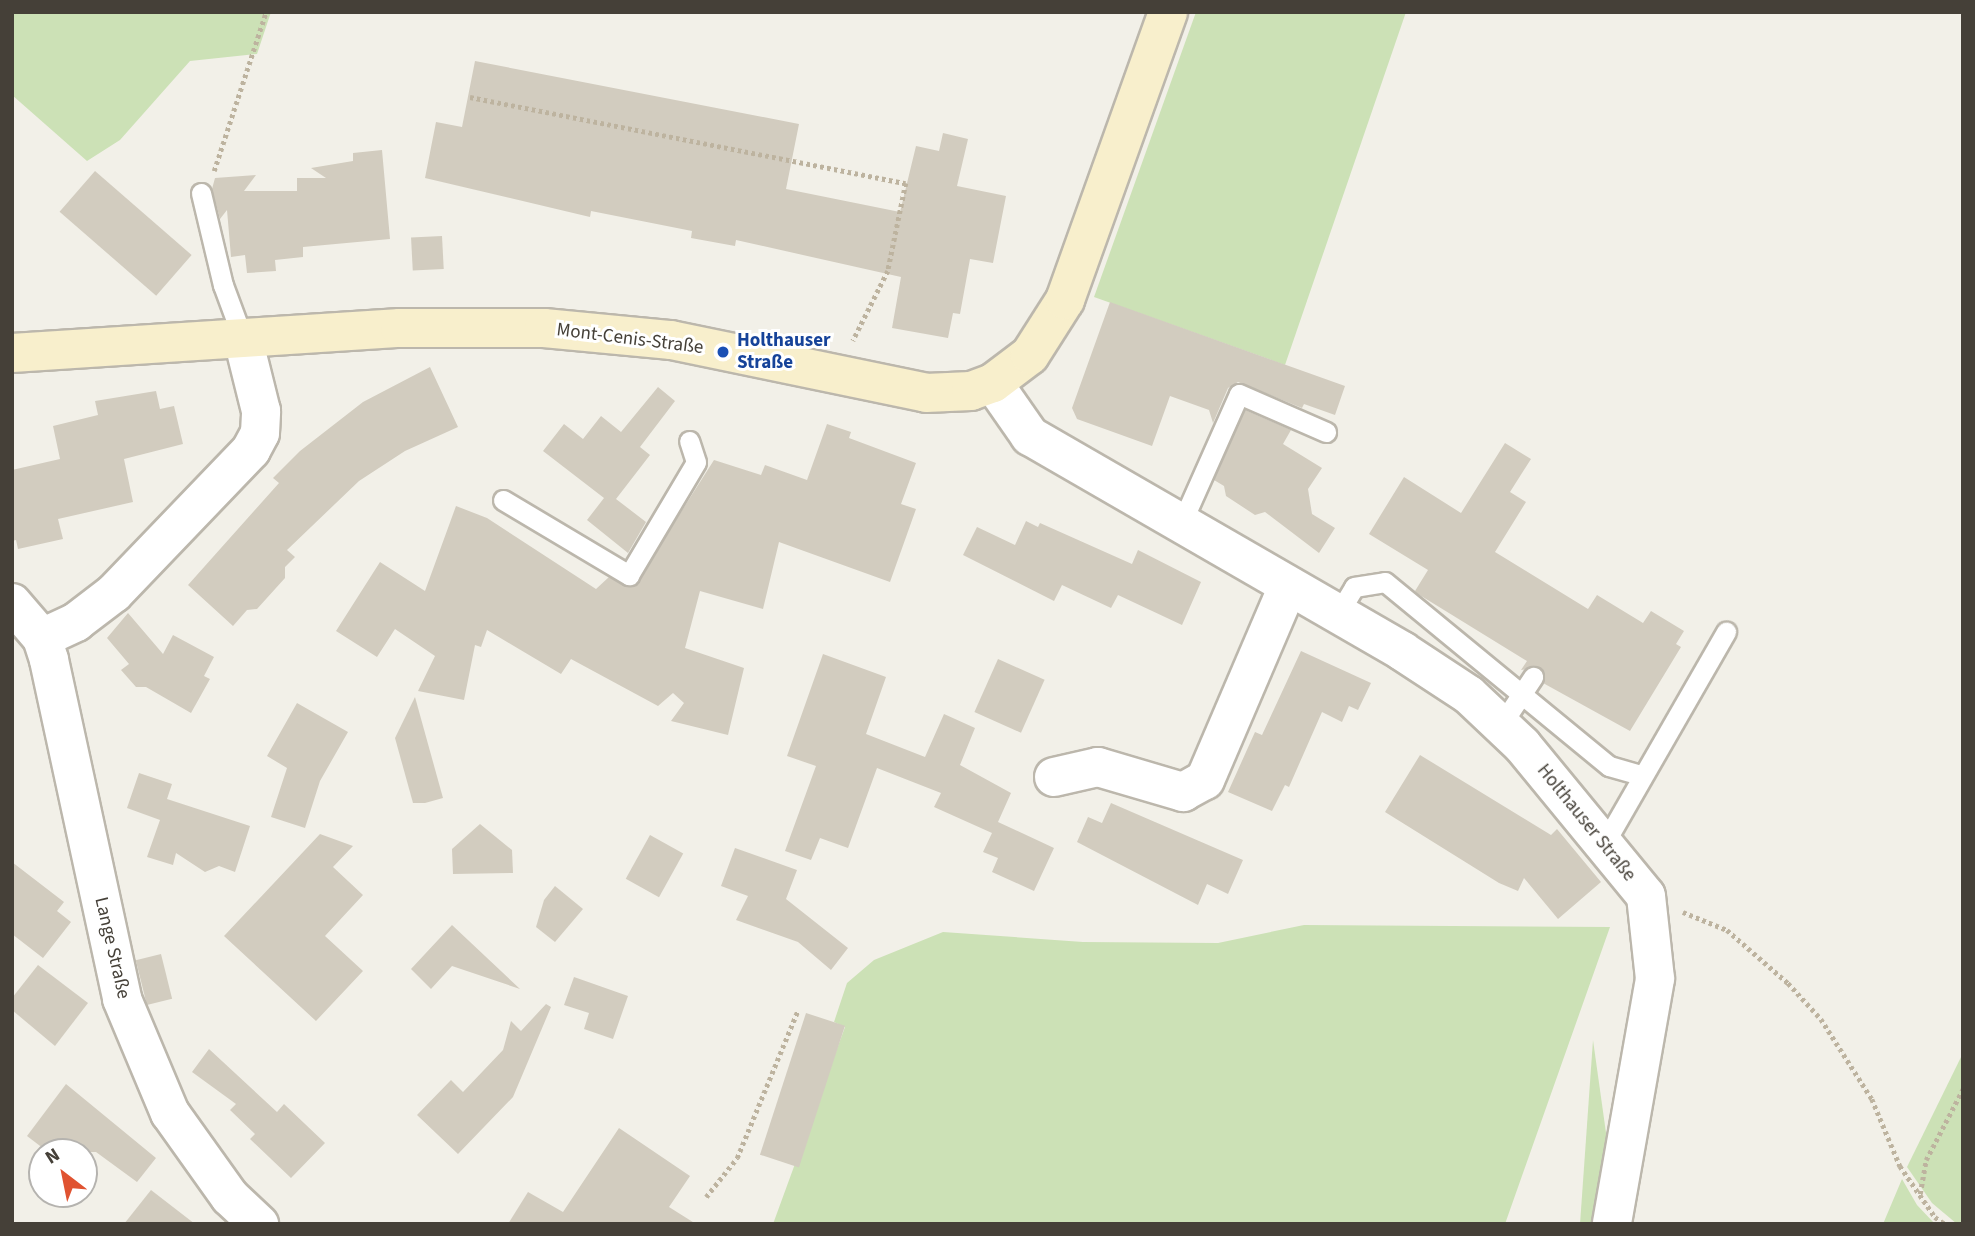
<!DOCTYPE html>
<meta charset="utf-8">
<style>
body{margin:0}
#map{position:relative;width:1975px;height:1236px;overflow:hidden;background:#f2f0e8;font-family:"Source Sans 3",sans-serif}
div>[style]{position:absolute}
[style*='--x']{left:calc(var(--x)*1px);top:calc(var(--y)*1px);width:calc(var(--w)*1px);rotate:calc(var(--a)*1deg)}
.green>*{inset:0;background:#cce1b6}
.building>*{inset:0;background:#d2ccbf;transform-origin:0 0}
.path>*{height:4.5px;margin-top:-2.25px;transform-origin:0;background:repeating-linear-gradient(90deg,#bdb39f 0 3.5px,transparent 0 7px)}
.roads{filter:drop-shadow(2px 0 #bcb7ac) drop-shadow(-2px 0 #bcb7ac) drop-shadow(0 2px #bcb7ac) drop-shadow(0 -2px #bcb7ac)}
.service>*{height:19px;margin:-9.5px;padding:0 9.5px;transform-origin:9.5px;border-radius:9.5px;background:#fff}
.minor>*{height:38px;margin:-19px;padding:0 19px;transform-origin:19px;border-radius:19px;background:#fff}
.secondary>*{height:38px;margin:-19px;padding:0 19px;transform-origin:19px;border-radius:19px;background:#f8efcc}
.dots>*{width:19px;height:19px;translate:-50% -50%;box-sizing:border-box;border:4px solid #fff;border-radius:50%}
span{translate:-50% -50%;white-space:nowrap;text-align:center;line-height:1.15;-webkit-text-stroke:6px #fff;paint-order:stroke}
.street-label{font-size:19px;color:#454038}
.transit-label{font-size:19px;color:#164399;font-weight:700}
.left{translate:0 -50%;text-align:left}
.frame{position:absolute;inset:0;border:14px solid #454038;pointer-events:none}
.north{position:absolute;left:28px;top:1138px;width:70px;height:70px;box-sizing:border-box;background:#fff;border:2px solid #b5b3af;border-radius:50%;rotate:328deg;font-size:19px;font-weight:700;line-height:28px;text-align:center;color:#454038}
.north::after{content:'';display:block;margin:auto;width:24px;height:32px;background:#e05331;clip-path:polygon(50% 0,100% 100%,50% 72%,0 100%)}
</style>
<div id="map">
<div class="green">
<div style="clip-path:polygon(12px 12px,271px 12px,257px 54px,190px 61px,120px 140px,87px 161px,12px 95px)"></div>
<div style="clip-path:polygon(1196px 12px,1406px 12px,1285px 365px,1094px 297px)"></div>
<div style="clip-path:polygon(1304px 925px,1610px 927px,1505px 1224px,773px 1224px,845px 1027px,834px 1022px,847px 983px,874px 960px,943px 932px,1083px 942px,1218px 943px)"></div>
<div style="clip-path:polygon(1593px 1040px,1607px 1140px,1592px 1224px,1580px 1224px)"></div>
<div style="clip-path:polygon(1963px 1053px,1963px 1224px,1957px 1224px,1932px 1203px,1907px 1167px)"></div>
<div style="clip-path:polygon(1902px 1179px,1917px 1205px,1935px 1224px,1883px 1224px)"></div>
</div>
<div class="building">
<div style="clip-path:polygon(475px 61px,799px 124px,786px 189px,900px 212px,916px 146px,939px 151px,943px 133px,968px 139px,957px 186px,1006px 196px,993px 263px,970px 259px,960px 314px,953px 313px,948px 338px,892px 328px,901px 277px,736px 240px,735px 246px,691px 238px,692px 231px,591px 211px,590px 217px,425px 178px,436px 122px,462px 127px)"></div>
<div style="clip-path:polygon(382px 150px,390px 239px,303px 247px,303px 257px,275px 260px,276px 271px,247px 273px,245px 255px,231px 257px,227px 210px,220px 219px,212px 189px,215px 178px,256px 175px,244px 191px,297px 191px,297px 178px,326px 178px,311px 168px,353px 161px,353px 153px)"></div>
<div style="left:95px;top:171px;width:128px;height:54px;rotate:41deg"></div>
<div style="left:442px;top:236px;width:33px;height:31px;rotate:87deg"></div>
<div style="clip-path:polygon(1110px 302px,1345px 386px,1335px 415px,1304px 404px,1302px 408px,1238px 382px,1228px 388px,1213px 423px,1209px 410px,1170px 396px,1152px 446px,1077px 419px,1072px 408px)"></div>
<div style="clip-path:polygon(430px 367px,458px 427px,405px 451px,359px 481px,287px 550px,295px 557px,285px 567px,285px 578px,257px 609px,247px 610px,233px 626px,188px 585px,279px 483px,273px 478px,300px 451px,363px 402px)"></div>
<div style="clip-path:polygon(658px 387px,675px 401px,640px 447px,650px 455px,616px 499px,646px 522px,628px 553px,587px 520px,604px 498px,543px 451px,564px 424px,583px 439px,601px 416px,621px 432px)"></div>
<div style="clip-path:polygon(156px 391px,160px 409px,174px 406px,183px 444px,124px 459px,133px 502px,58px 519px,63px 539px,18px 549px,16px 540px,12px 541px,12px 470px,60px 459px,53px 426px,98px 415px,95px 401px)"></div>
<div style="clip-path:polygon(1245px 410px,1291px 430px,1283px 444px,1322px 468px,1308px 489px,1312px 514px,1335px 528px,1319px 553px,1265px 512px,1255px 515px,1226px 496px,1224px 486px,1214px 480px)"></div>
<div style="clip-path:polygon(827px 424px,851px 432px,849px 438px,916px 463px,901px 504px,916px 509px,890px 582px,779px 542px,763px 609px,700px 591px,685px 648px,744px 668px,728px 735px,671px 721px,684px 703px,673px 693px,658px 706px,571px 659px,561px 674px,487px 630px,481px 647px,475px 645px,464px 700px,418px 691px,435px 656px,395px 629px,377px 657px,336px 631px,380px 562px,425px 591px,456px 506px,487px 518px,596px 589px,609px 577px,634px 586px,714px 460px,761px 475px,765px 465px,807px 480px)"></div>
<div style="clip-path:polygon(1505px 443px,1531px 459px,1510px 492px,1526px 502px,1495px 552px,1588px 609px,1597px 595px,1643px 623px,1651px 611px,1684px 631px,1676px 644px,1681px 647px,1630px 731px,1543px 683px,1539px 667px,1521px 670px,1527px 661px,1418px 594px,1415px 591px,1428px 570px,1369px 534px,1404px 477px,1461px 513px)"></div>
<div style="clip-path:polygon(1026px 521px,1038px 527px,1040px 523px,1132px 564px,1138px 550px,1201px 582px,1182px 625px,1118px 595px,1111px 608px,1062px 585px,1054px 601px,963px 555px,977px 527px,1015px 545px)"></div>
<div style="clip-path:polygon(128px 613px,163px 654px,173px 635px,214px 657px,204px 676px,210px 679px,191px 713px,146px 687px,136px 687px,121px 670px,129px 664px,107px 638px)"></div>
<div style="clip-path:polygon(1301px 651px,1371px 683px,1358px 710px,1349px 706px,1342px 722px,1322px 712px,1289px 787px,1285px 785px,1272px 811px,1228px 792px,1255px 732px,1262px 735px)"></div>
<div style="clip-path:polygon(823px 654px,886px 677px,866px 734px,925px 757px,944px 714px,975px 728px,960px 765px,1011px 793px,998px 822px,1054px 848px,1034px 891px,992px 872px,998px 858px,983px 852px,992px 833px,934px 807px,941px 793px,877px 768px,848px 848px,820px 838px,811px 860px,785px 851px,816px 766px,787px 756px)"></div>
<div style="left:998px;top:659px;width:51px;height:58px;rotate:24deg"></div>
<div style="clip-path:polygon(415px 697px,443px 798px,425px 803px,413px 803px,395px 738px)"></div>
<div style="clip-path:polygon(297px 703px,348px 732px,320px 781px,305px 828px,271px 817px,287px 768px,267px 756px)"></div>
<div style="clip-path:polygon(1420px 755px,1551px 835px,1557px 829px,1601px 882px,1558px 919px,1524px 878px,1518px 891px,1499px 883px,1385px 812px)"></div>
<div style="clip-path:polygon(139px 773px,172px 784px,167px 799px,250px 826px,235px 872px,219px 866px,205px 872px,176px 853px,173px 865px,147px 857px,160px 820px,127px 808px)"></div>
<div style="clip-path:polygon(1111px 803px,1243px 860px,1228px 894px,1207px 884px,1198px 905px,1077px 842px,1088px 817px,1102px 823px)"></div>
<div style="clip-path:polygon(480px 824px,512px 850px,513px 873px,453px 874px,452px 849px)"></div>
<div style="clip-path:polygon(320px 834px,353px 846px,333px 867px,363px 895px,325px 936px,363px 971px,316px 1021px,224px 936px)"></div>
<div style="left:650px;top:835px;width:38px;height:50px;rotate:29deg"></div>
<div style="clip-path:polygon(735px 848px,797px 870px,786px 899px,848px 948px,831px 970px,798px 942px,736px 920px,748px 896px,721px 886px)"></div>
<div style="clip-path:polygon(12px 862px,64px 902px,57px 911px,71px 922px,43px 958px,12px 934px)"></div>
<div style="clip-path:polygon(555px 886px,583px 909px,555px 942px,536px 927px,544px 900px)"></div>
<div style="clip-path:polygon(452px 925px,520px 989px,452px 966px,431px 989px,411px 969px)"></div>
<div style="left:161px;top:954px;width:46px;height:26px;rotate:76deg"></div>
<div style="clip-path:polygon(38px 965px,88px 1003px,55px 1046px,12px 1010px,12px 998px)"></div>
<div style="clip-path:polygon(574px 977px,628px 996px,613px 1039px,584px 1029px,589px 1013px,564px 1005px)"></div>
<div style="clip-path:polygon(546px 1004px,551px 1007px,513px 1097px,458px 1154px,417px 1115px,451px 1080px,463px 1092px,503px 1050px,511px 1021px,521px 1031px)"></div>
<div style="left:806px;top:1013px;width:41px;height:149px;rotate:18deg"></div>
<div style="clip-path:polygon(209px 1049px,277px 1112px,284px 1104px,325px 1143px,291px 1178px,250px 1139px,255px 1134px,230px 1110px,236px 1104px,192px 1072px)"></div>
<div style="clip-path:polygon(66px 1084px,156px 1158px,137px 1182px,96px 1152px,48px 1152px,27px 1136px)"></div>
<div style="clip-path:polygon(619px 1128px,690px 1176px,669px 1207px,696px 1224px,508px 1224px,528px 1192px,563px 1212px)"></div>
<div style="clip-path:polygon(151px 1190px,195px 1224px,124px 1224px)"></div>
</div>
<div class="path">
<div style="--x:470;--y:97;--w:444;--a:11.2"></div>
<div style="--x:906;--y:183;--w:90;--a:101.6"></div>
<div style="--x:888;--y:271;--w:78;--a:116.6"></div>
<div style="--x:214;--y:171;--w:167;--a:-71.9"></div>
<div style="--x:1683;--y:912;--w:48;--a:22.2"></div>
<div style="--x:1727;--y:930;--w:81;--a:41"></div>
<div style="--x:1788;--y:983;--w:49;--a:47.5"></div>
<div style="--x:1821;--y:1019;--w:95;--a:57.5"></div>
<div style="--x:1872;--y:1099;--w:73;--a:67.3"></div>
<div style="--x:1900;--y:1166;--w:62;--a:55.5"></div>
<div style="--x:1935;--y:1217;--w:12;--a:35"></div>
<div style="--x:1920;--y:1194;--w:35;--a:-80"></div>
<div style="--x:1926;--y:1160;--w:80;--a:-62.5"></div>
<div style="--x:706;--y:1197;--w:50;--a:-51.5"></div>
<div style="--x:737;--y:1158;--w:160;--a:-67.6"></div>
</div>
<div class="roads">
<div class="service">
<div style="--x:201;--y:193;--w:95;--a:76.6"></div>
<div style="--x:223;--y:285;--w:58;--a:69.7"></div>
<div style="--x:503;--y:500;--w:147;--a:30.8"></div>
<div style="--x:629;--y:575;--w:131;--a:-59.3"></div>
<div style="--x:696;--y:462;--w:22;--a:-108"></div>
<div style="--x:1182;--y:522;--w:140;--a:-66"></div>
<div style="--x:1239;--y:394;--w:95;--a:23.6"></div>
<div style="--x:1338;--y:614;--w:31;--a:-59"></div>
<div style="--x:1354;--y:587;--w:31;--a:-9"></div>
<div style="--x:1385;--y:582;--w:290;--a:39.4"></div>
<div style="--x:1609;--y:766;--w:35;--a:16"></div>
<div style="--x:1501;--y:725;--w:58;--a:-56.3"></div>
<div style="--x:1604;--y:844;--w:245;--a:-60.1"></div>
</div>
<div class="minor">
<div style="--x:993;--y:383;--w:65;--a:55.1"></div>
<div style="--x:1030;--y:436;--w:430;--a:30"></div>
<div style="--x:1402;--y:651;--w:80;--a:33.3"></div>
<div style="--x:1469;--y:695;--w:73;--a:43.3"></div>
<div style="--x:1522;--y:745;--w:195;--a:50.6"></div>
<div style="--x:1646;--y:896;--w:83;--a:83.8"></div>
<div style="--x:1655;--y:979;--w:249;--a:100"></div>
<div style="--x:12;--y:603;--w:46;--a:49.4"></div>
<div style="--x:42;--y:638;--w:23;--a:72"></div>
<div style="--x:49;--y:660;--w:347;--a:77.8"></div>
<div style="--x:122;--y:999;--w:124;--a:67.2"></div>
<div style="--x:170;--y:1113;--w:103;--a:54.5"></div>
<div style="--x:230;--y:1197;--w:40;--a:43"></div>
<div style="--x:42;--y:638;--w:38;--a:-25"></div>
<div style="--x:76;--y:622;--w:48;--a:-37.3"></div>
<div style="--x:114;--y:593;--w:198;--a:-46.2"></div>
<div style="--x:251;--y:450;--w:19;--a:-62"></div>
<div style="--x:260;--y:433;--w:22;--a:-87"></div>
<div style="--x:261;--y:411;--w:74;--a:-104"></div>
<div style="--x:1054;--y:777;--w:45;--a:-12.8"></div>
<div style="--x:1098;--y:767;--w:89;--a:16.4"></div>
<div style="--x:1183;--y:792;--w:25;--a:-29"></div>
<div style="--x:1205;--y:780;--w:211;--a:-66.8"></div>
</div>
<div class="secondary">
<div style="--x:12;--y:353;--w:389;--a:-3.7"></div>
<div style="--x:400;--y:328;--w:144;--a:0"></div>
<div style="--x:544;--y:328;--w:128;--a:5.4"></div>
<div style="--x:671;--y:340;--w:260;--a:11.7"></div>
<div style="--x:926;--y:393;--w:45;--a:-2.5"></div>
<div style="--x:971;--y:391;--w:23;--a:-20"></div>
<div style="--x:993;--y:383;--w:46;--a:-37.1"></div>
<div style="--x:1030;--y:355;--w:65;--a:-57.5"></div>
<div style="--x:1065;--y:300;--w:306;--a:-70.3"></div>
</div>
</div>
<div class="dots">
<div style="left:723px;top:352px;background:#1a4fb4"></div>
</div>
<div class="street-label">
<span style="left:630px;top:339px;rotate:7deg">Mont-Cenis-Straße</span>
<span style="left:1586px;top:823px;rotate:51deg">Holthauser Straße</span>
<span style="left:112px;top:948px;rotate:77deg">Lange Straße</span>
</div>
<div class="transit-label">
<span class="left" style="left:737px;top:352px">Holthauser<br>Straße</span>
</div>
<div class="frame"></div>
<div class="north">N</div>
</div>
